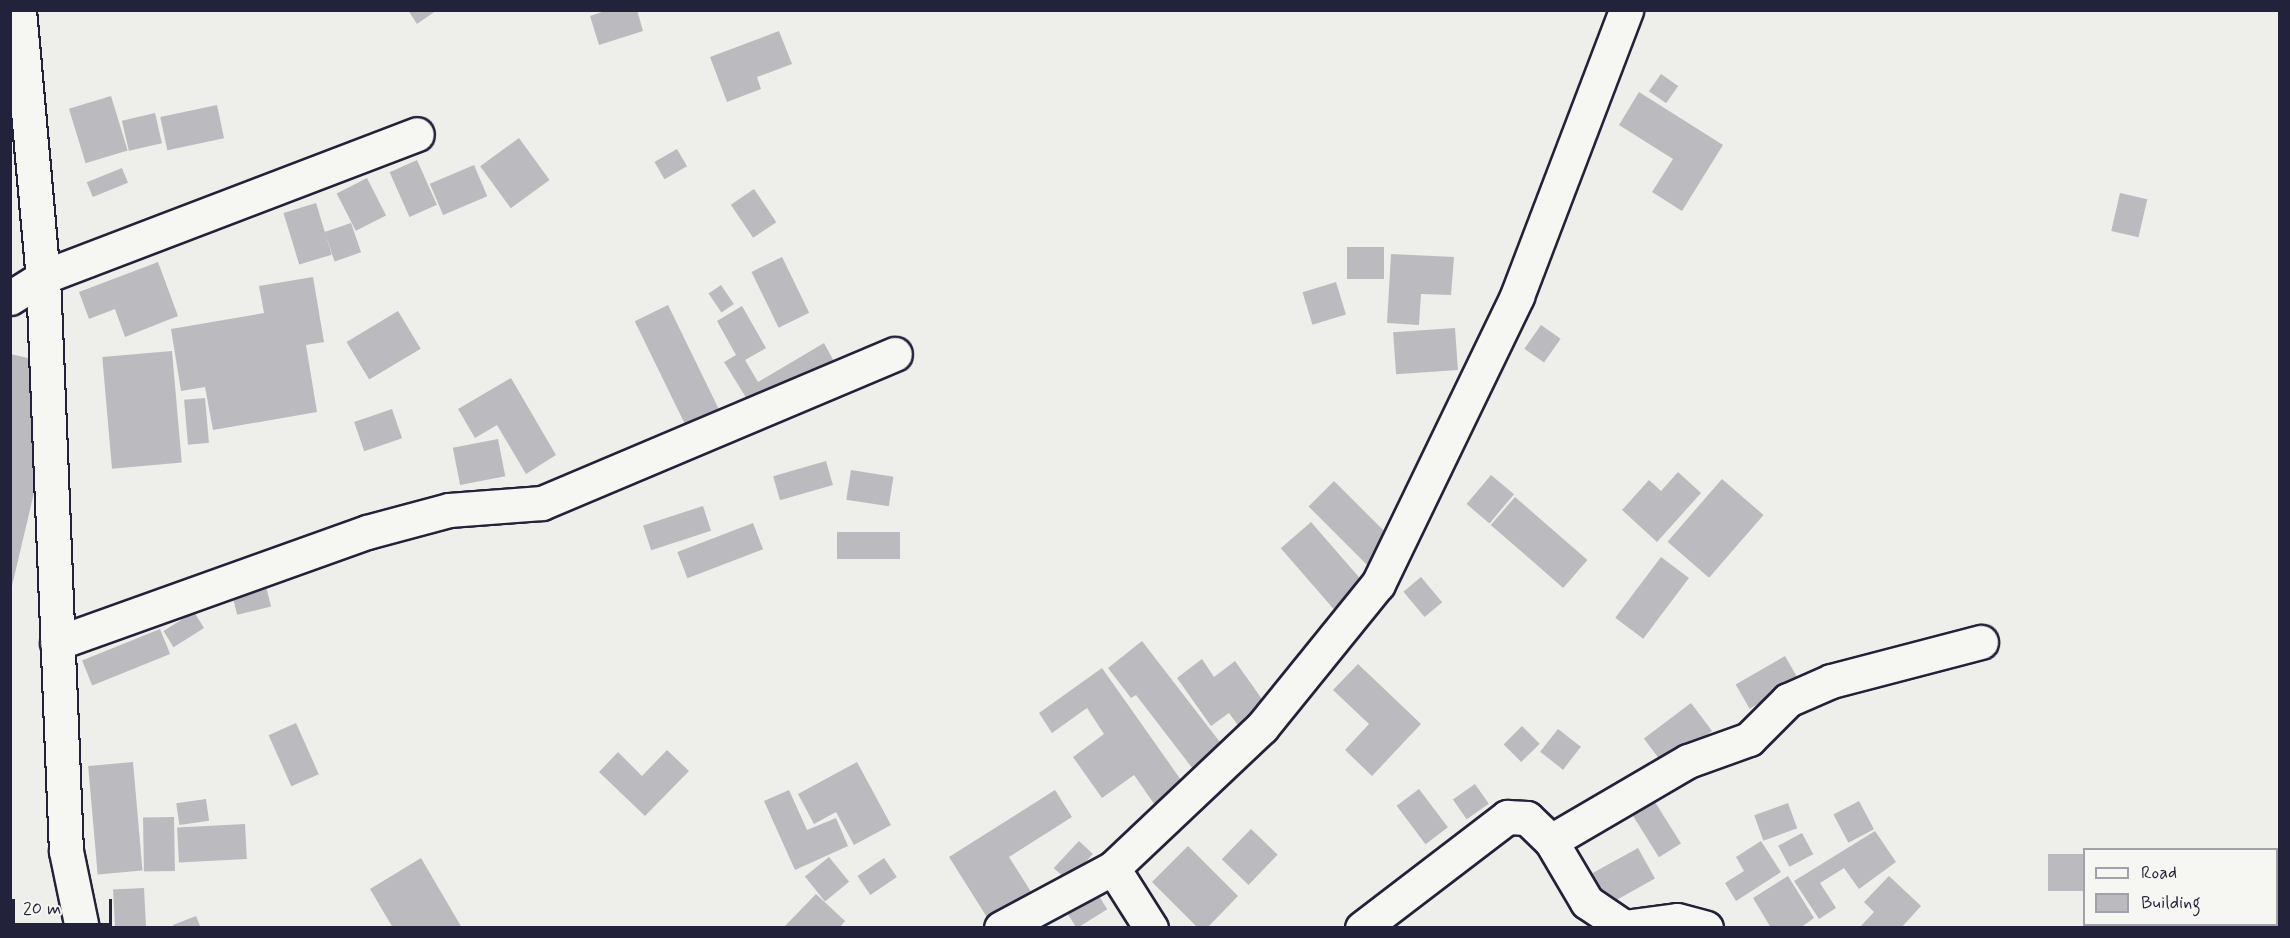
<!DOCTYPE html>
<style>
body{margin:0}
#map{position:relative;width:2290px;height:938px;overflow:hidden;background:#eeeeeb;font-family:Mynerve,sans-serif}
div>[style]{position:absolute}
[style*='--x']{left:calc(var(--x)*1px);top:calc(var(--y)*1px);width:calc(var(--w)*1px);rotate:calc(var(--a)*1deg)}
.building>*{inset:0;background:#bbbbbf;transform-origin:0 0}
.roads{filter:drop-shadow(2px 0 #22223b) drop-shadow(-2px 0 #22223b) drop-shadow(0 2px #22223b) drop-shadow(0 -2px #22223b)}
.minor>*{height:33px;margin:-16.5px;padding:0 16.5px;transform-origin:16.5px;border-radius:16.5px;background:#f6f6f2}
span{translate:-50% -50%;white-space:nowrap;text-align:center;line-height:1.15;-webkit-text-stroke:5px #f6f6f2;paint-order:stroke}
.frame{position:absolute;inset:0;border:12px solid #22223b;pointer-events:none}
.legend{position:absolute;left:2083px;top:848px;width:195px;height:78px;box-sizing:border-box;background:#f6f6f2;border:2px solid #a1a1a9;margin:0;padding:8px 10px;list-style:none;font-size:18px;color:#22223b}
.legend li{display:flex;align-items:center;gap:12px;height:30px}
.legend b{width:30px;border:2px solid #a1a1a9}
.scale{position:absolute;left:12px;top:899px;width:100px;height:27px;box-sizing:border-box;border:3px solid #22223b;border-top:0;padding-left:8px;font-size:18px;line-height:21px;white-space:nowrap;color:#22223b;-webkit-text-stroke:4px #f6f6f2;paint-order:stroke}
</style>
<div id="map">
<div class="building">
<div style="clip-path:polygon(408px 10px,437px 10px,417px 24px)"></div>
<div style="clip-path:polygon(608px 10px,637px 10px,643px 31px,599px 45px,590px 16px)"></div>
<div style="clip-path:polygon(779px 31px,792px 64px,757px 77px,761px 89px,727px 102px,710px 57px)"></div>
<div style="left:1661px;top:74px;width:21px;height:21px;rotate:35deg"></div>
<div style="clip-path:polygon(1639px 92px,1723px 145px,1682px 211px,1652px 192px,1673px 159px,1619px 125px)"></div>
<div style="left:111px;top:96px;width:57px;height:44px;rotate:73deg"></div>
<div style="left:217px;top:105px;width:34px;height:58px;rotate:78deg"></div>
<div style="left:155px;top:113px;width:31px;height:34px;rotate:77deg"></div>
<div style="left:519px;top:138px;width:52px;height:48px;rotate:54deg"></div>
<div style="left:677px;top:149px;width:20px;height:26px;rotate:60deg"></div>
<div style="left:417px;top:160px;width:49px;height:30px;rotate:66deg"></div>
<div style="left:474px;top:165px;width:34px;height:48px;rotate:67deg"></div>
<div style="left:122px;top:168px;width:16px;height:38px;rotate:68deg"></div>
<div style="left:367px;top:178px;width:42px;height:34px;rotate:63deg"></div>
<div style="left:754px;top:189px;width:40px;height:28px;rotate:56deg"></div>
<div style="left:2120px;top:193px;width:28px;height:39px;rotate:13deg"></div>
<div style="left:316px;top:203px;width:54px;height:34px;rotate:73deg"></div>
<div style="left:351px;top:223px;width:31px;height:28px;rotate:71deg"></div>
<div style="left:1347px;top:247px;width:37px;height:32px"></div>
<div style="clip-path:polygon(1391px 254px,1454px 257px,1451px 295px,1421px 294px,1419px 325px,1387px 323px)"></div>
<div style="left:782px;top:257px;width:62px;height:34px;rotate:64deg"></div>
<div style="clip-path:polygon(158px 262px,178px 316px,125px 337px,115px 309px,89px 319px,79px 292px)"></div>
<div style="clip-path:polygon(313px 277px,324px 342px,306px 345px,317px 412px,213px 430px,205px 387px,181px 391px,171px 329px,264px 313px,259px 286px)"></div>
<div style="left:1336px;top:282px;width:34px;height:35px;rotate:73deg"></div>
<div style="left:721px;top:285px;width:23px;height:15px;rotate:56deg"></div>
<div style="left:668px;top:305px;width:123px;height:37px;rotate:64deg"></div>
<div style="clip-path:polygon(742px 306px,766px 348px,745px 360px,758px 382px,824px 343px,836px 365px,755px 412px,724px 362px,736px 355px,717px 321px)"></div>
<div style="left:398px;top:311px;width:44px;height:60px;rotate:59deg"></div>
<div style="left:1541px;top:325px;width:24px;height:29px;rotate:35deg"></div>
<div style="left:1455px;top:328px;width:42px;height:62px;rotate:86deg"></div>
<div style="left:172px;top:351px;width:112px;height:70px;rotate:85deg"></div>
<div style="clip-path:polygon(10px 354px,64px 366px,11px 590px,10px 590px)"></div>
<div style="clip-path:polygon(511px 378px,556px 455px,526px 474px,497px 425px,475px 438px,458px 409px)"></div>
<div style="left:205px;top:398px;width:45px;height:21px;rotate:85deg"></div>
<div style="left:392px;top:409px;width:31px;height:40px;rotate:71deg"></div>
<div style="left:498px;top:439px;width:38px;height:46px;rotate:79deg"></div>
<div style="left:826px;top:461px;width:25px;height:55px;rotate:74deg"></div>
<div style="left:851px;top:470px;width:43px;height:30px;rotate:9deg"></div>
<div style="clip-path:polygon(1678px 472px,1701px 493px,1657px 542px,1622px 510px,1649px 480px,1661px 491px)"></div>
<div style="left:1491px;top:475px;width:30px;height:38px;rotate:40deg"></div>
<div style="left:1722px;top:479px;width:55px;height:83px;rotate:41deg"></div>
<div style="left:1334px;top:481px;width:102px;height:36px;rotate:45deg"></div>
<div style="left:1515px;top:497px;width:96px;height:37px;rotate:41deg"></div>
<div style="left:703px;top:506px;width:26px;height:63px;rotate:72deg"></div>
<div style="left:1311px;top:522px;width:96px;height:40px;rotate:49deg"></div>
<div style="left:753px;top:523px;width:28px;height:81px;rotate:69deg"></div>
<div style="left:900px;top:532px;width:27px;height:63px;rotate:90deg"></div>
<div style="left:1661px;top:557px;width:35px;height:76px;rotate:37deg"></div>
<div style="left:1421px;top:577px;width:33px;height:23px;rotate:50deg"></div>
<div style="left:266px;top:586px;width:21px;height:35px;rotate:76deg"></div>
<div style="left:194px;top:612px;width:19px;height:36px;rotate:58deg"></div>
<div style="left:160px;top:629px;width:27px;height:84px;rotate:68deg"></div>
<div style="clip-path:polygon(1142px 641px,1233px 759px,1203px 782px,1136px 695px,1131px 698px,1108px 668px)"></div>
<div style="left:1785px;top:656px;width:28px;height:57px;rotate:60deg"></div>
<div style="clip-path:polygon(1202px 659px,1214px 677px,1235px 661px,1279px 723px,1251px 743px,1229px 713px,1211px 726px,1177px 678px)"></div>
<div style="clip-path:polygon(1358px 664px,1421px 724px,1372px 776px,1345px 750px,1369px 724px,1333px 690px)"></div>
<div style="clip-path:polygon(1102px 668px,1193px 797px,1164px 818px,1134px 775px,1102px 798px,1073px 757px,1104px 734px,1087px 708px,1052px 733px,1039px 713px)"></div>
<div style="left:1691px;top:703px;width:35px;height:59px;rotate:53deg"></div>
<div style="left:296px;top:723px;width:56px;height:30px;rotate:66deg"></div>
<div style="left:1522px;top:726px;width:25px;height:26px;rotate:45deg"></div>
<div style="left:1558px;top:729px;width:29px;height:29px;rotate:38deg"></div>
<div style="clip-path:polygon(667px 750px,689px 771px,645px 816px,599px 772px,618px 752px,642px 776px)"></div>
<div style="left:133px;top:762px;width:109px;height:45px;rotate:85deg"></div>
<div style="clip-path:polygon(857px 762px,891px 825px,854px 845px,836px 812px,814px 824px,798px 794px)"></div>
<div style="left:1475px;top:784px;width:24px;height:27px;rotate:55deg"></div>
<div style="left:1419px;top:789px;width:48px;height:28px;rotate:53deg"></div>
<div style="clip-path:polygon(789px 790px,807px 830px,836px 818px,848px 846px,795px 870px,764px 801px)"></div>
<div style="clip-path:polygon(1055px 790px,1072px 817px,1009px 857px,1033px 895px,990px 922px,949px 857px)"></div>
<div style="left:206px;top:799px;width:22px;height:30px;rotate:82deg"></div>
<div style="left:1859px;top:801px;width:32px;height:29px;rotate:62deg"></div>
<div style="left:1655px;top:802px;width:49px;height:26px;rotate:58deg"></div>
<div style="left:1788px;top:803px;width:27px;height:36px;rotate:70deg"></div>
<div style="left:174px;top:817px;width:54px;height:31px;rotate:89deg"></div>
<div style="left:245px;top:824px;width:35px;height:68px;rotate:87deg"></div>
<div style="left:1251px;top:829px;width:37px;height:42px;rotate:44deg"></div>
<div style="clip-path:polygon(1875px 831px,1896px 862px,1859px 889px,1844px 868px,1820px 883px,1836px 908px,1819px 919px,1794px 881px)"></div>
<div style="left:1802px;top:833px;width:24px;height:27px;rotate:62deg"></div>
<div style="left:1079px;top:841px;width:19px;height:37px;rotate:43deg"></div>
<div style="clip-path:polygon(1761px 841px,1781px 872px,1736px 901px,1725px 883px,1744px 871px,1736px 857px)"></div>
<div style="clip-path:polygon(1188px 846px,1238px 896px,1207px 928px,1198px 928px,1152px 882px)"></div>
<div style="left:1638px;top:848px;width:35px;height:58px;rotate:61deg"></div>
<div style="left:2048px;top:854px;width:36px;height:37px"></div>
<div style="left:829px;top:857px;width:32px;height:31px;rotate:51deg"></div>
<div style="clip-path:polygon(421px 858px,462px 928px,393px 928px,370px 889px)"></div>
<div style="left:884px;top:858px;width:23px;height:32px;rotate:56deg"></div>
<div style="clip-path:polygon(1788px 876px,1814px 918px,1800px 928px,1771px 928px,1753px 898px)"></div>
<div style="clip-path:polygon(1889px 876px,1921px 906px,1901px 928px,1859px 928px,1874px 912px,1864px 902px)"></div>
<div style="left:144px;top:888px;width:40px;height:31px;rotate:87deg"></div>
<div style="left:1094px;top:888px;width:25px;height:36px;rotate:58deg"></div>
<div style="clip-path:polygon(816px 894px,845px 921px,839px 928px,783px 928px)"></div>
<div style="clip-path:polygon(196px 916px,201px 928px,174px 928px,173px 925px)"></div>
</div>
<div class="roads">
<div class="minor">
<div style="--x:19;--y:10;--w:268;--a:84.9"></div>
<div style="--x:43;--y:277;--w:574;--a:87.71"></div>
<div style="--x:66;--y:851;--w:79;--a:78.3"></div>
<div style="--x:10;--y:298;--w:39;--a:-32"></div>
<div style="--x:43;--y:277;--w:400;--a:-20.9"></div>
<div style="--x:57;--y:643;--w:329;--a:-19.7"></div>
<div style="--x:367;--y:532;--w:85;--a:-15"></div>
<div style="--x:449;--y:510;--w:93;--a:-4.3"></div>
<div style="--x:542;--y:503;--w:383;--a:-22.9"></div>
<div style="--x:1551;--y:841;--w:71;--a:59.5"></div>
<div style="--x:1587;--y:902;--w:45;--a:34"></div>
<div style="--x:1624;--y:927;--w:53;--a:-7.5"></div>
<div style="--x:1677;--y:920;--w:30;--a:15"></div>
<div style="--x:1113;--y:868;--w:71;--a:57.7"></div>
<div style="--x:1001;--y:928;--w:127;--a:-28.2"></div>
<div style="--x:1113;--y:868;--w:205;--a:-43.4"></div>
<div style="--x:1262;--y:727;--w:184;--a:-51"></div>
<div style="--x:1378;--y:584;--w:320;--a:-64.2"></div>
<div style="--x:1517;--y:296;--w:306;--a:-69.1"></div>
<div style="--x:1362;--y:928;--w:183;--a:-37.4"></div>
<div style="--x:1507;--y:817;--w:20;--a:3"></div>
<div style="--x:1527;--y:818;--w:33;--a:44"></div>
<div style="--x:1551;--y:841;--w:159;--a:-30.3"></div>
<div style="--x:1688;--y:761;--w:65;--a:-19.8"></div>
<div style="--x:1749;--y:739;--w:55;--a:-45"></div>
<div style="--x:1788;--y:700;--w:47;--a:-23.8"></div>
<div style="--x:1831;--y:681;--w:155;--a:-14.6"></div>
</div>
</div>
<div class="frame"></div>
<ul class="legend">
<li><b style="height:8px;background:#f6f6f2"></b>Road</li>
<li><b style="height:16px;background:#bbbbbf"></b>Building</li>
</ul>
<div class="scale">20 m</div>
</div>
